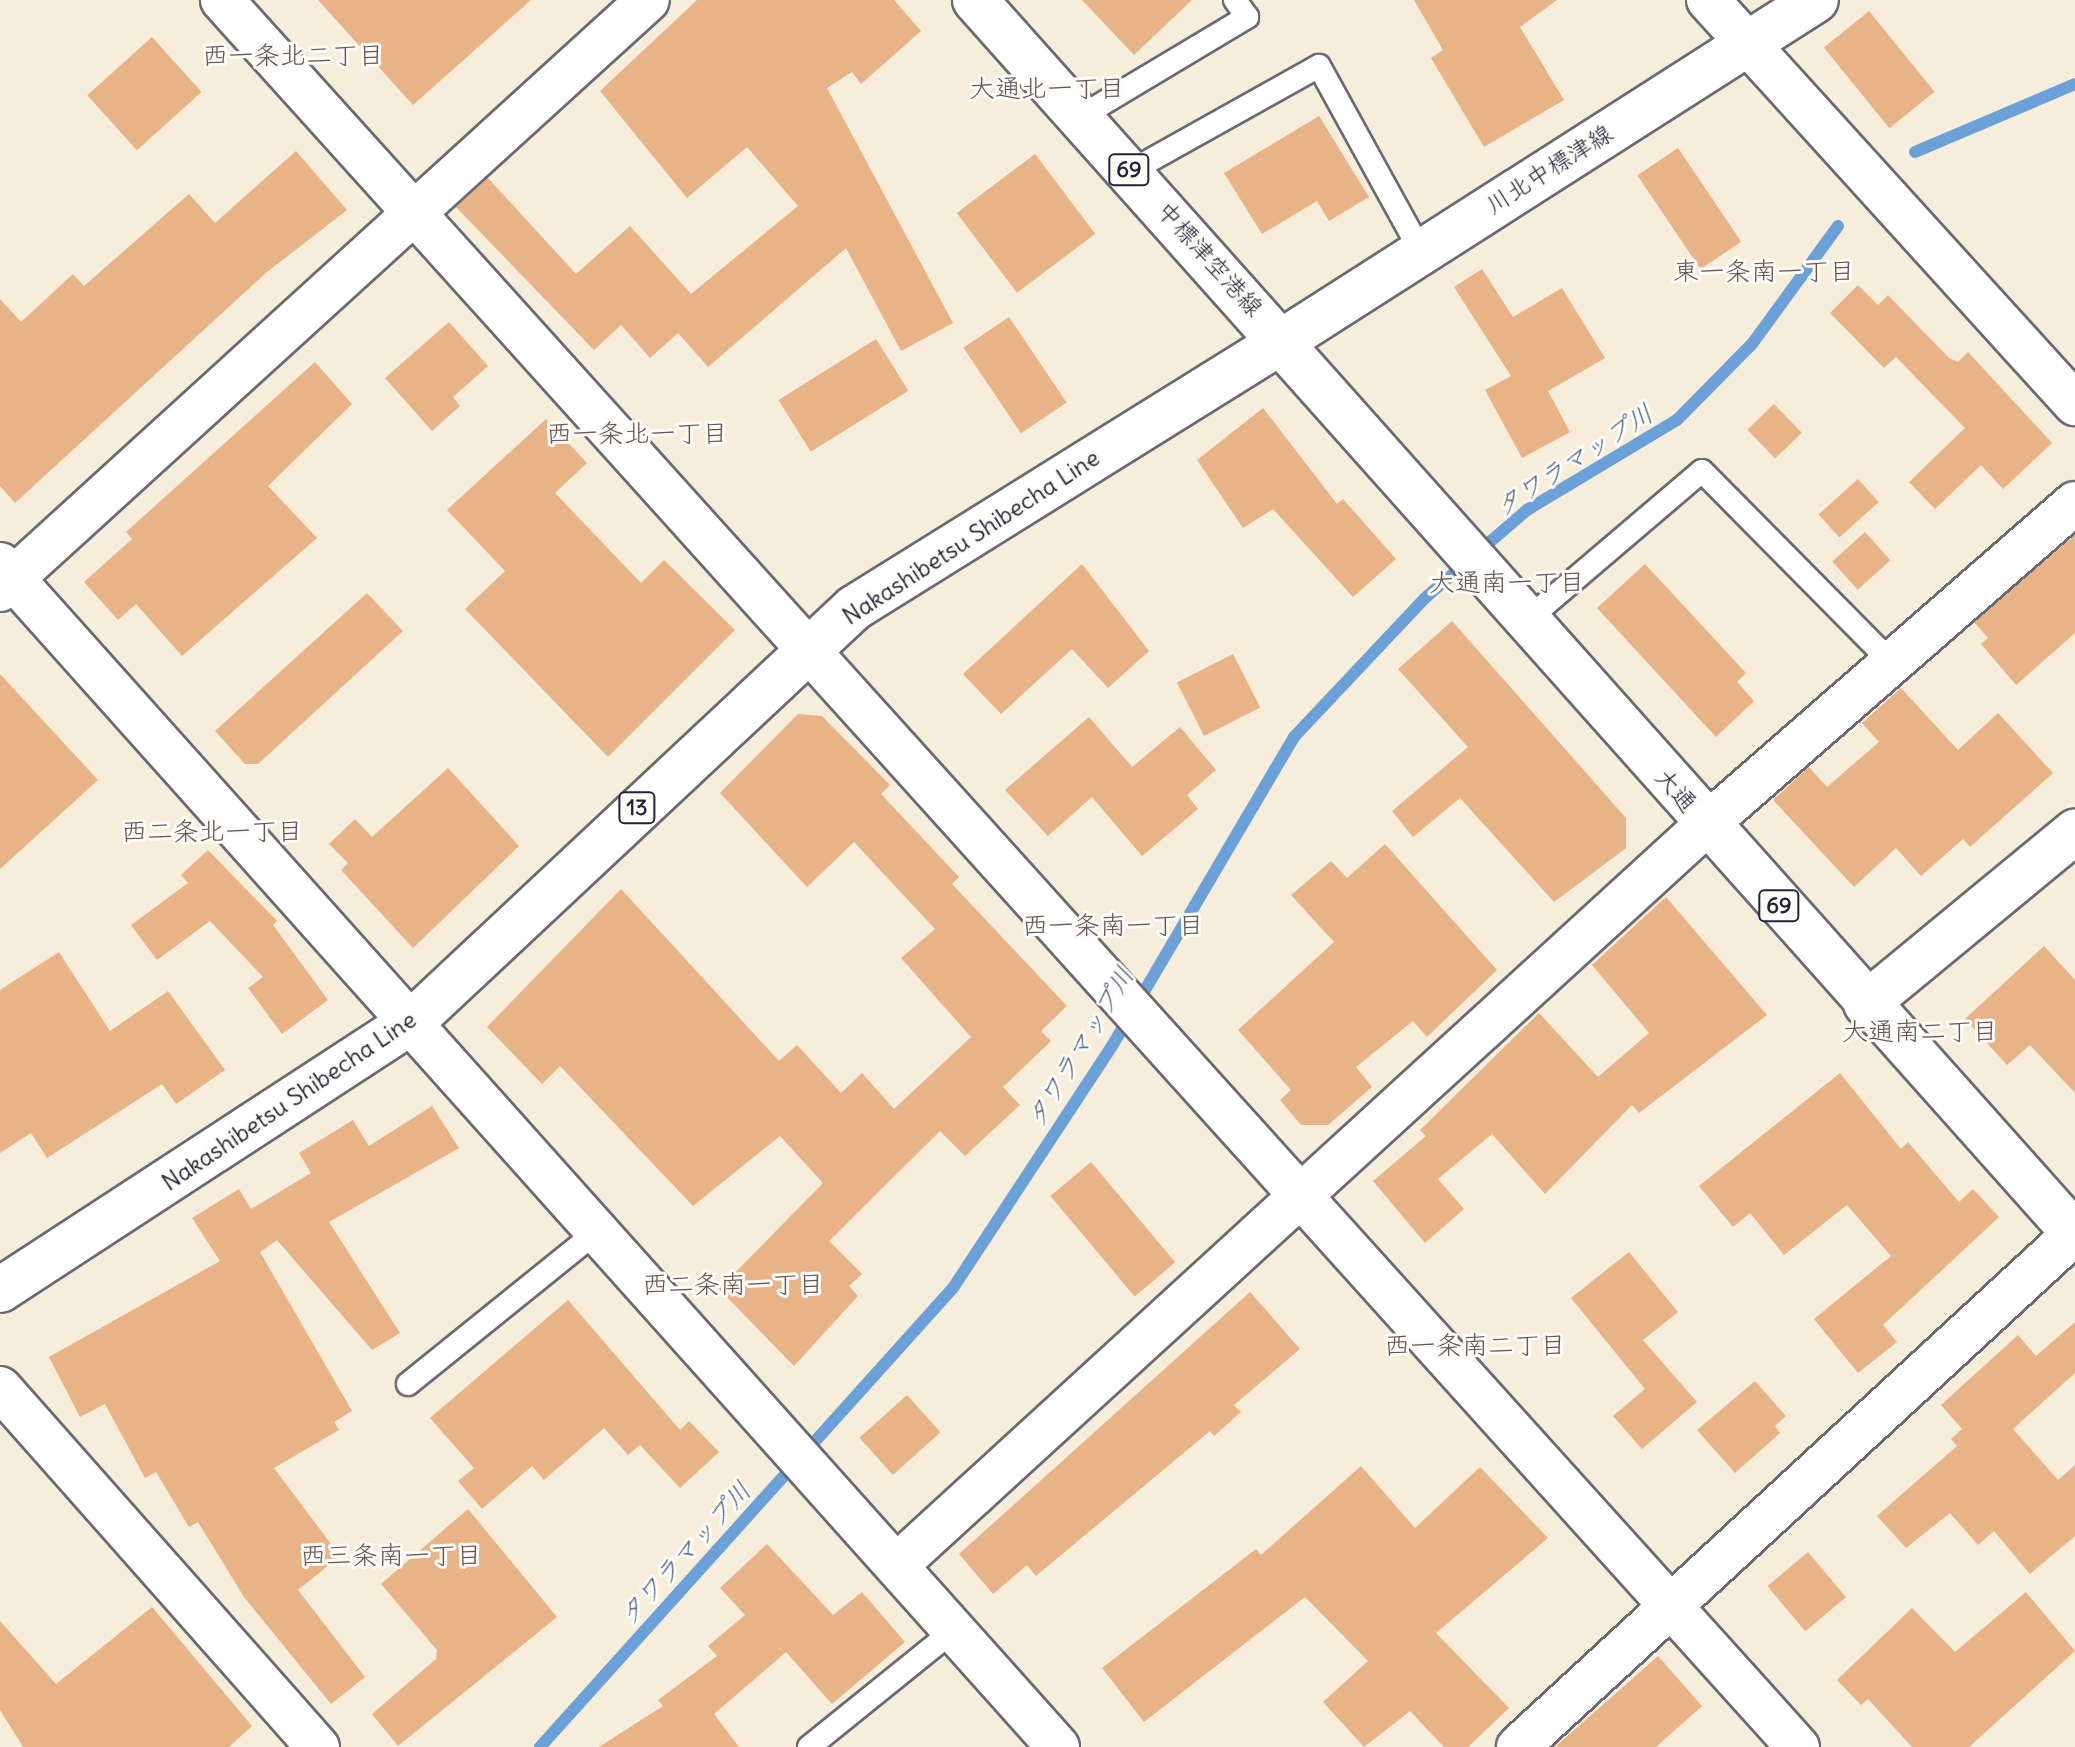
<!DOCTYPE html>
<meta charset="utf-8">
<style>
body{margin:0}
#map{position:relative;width:2075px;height:1747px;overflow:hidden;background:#f6eddb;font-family:Delius,"Klee One",sans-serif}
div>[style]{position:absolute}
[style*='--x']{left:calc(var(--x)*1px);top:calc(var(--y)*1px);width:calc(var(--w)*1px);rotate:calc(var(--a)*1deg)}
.stream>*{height:12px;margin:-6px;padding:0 6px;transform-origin:6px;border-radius:6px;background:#6ca0d8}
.building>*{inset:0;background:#e9b388;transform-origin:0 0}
.roads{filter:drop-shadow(2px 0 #6c6973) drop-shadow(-2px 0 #6c6973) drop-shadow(0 2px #6c6973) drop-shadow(0 -2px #6c6973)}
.service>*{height:22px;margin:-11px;padding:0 11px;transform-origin:11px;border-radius:11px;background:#fff}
.minor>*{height:42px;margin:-21px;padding:0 21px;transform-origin:21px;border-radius:21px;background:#fff}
.tertiary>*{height:44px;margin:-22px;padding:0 22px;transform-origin:22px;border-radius:22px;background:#fff}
.secondary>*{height:44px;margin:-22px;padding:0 22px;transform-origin:22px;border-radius:22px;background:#fff}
.primary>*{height:44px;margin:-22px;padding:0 22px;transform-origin:22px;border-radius:22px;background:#fff}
span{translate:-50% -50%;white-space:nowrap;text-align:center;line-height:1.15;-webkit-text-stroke:6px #fdfcf7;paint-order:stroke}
.shield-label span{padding:2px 6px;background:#fdfcf7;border:2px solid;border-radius:6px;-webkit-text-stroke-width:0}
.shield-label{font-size:22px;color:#22223b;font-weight:700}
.street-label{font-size:24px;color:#22223b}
.neighbourhood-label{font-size:26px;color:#685556}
.water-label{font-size:26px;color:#435b82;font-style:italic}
</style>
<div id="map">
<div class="stream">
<div style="--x:1915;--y:152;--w:174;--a:-23"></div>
<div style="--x:540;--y:1747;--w:617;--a:-48.02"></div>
<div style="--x:953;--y:1288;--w:290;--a:-56.7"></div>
<div style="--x:1112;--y:1046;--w:359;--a:-59.5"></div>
<div style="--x:1294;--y:737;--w:191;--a:-46.7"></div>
<div style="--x:1425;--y:598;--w:135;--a:-40.8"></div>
<div style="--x:1527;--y:510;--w:175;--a:-31"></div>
<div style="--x:1677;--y:420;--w:107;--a:-45.4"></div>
<div style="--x:1752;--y:344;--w:146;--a:-53.9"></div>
</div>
<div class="building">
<div style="clip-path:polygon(318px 0,531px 0,413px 105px)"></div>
<div style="clip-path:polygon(697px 0,894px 0,921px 31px,861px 84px,852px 72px,827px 88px,953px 323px,901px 351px,846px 248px,708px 367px,678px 333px,650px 358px,621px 325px,594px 350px,456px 207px,488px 178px,576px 274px,630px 226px,691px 294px,798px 206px,747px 147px,687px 198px,600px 91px)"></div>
<div style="clip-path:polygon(1082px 0,1192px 0,1134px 55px)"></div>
<div style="clip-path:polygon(1414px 0,1557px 0,1520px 27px,1564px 100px,1484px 147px,1431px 58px,1443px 50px)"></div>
<div style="left:1869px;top:11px;width:104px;height:58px;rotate:51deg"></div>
<div style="left:152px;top:37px;width:74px;height:87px;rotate:48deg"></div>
<div style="clip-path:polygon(1319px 116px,1369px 197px,1329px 221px,1317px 201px,1262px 234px,1224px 173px)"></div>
<div style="left:1678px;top:148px;width:113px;height:49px;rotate:56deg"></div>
<div style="clip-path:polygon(296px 151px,347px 210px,267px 272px,15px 503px,0 486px,0 299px,21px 322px,73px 274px,84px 286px,189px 194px,215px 223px)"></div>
<div style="left:1035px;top:154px;width:100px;height:98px;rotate:53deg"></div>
<div style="clip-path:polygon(1482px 269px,1513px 317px,1562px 288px,1605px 358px,1548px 391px,1570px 432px,1522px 458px,1485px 390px,1511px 376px,1454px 287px)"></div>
<div style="clip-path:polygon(1858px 285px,1878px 305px,1888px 295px,1949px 358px,1958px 362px,1968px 352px,2052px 443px,2003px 489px,1981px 465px,1935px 509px,1909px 482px,1965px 428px,1896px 357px,1884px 368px,1830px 313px)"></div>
<div style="left:1009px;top:317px;width:103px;height:55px;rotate:56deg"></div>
<div style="clip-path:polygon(449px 322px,488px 366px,453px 397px,460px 406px,432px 431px,385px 378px)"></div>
<div style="left:876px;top:339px;width:61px;height:115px;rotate:58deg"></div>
<div style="clip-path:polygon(315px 362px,352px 404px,268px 486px,317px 538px,182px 656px,136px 604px,118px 620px,84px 582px,132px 539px,126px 532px)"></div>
<div style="left:1774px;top:404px;width:40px;height:37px;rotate:46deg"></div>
<div style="clip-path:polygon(1263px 408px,1337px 504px,1343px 499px,1396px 559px,1353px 597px,1273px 509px,1243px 528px,1197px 460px)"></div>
<div style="clip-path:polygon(546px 419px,587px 463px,555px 493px,641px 583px,664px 560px,735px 630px,608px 757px,465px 609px,505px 571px,447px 510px)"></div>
<div style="left:1858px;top:479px;width:31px;height:53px;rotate:48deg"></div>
<div style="left:1865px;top:532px;width:38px;height:44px;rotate:48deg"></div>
<div style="clip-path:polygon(2075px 535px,2075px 633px,2016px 685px,1981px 644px,1988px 638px,1974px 622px)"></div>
<div style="clip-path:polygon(1082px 564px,1149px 651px,1108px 688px,1072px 649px,1001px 714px,963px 674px)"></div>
<div style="clip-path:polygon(1645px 564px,1746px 673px,1737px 682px,1754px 701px,1716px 737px,1597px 608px)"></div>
<div style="clip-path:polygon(367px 593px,403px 631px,258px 764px,245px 764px,215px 731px)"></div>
<div style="clip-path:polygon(1452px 621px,1626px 818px,1626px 848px,1554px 902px,1460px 798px,1413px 837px,1392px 811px,1468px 747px,1398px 669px)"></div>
<div style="left:1233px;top:654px;width:60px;height:63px;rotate:63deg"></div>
<div style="clip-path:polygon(0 674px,98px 780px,0 869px)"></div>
<div style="clip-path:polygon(1901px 688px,1958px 750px,1998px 713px,2053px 773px,1970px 847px,1963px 839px,1921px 876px,1896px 848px,1854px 887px,1773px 800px,1809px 767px,1827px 787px,1879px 742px,1862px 723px)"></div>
<div style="clip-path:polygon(798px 714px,822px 716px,890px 785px,881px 794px,959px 877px,952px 884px,1067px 1006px,1041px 1031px,1051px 1041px,1003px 1087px,1020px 1105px,965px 1156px,940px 1131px,829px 1241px,862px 1274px,849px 1286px,858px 1296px,794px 1366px,719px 1289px,823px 1183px,780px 1136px,693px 1206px,560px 1066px,542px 1084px,487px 1027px,621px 889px,779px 1061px,797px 1045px,841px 1093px,862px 1073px,894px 1109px,971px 1037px,901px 958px,935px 929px,854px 842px,807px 887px,720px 793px)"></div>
<div style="clip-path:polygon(1089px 717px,1132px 767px,1180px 727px,1216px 770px,1187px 795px,1198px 809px,1142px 856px,1092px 797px,1048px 836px,1005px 790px)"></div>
<div style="clip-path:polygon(448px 768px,519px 846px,413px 948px,341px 870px,348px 863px,329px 844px,355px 819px,372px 837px)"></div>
<div style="clip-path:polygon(1385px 844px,1497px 970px,1427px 1037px,1413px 1021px,1356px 1067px,1372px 1087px,1328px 1125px,1301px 1125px,1280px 1100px,1291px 1090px,1238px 1030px,1334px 942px,1291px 895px,1331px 861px,1347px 878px)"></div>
<div style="clip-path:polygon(208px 850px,277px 921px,273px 925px,328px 1000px,282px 1034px,248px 988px,263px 977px,210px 921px,157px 960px,131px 925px,188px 883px,181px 875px)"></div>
<div style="clip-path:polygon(1666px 897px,1767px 1015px,1639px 1113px,1632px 1105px,1545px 1194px,1492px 1134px,1438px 1179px,1464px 1209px,1425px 1243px,1373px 1181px,1426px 1136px,1420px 1130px,1539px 1013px,1598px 1077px,1649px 1033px,1592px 965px)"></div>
<div style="clip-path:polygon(2044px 946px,2075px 980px,2075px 1093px,2030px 1045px,2007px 1065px,1965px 1019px)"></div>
<div style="clip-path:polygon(59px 952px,110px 1031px,168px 991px,225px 1070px,176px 1104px,162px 1084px,47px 1158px,31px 1133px,0 1153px,0 990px)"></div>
<div style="clip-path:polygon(1840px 1073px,1901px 1149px,1908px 1142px,1959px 1202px,1973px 1189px,1999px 1217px,1883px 1325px,1897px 1342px,1858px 1373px,1814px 1319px,1891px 1256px,1847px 1205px,1784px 1255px,1750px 1213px,1733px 1227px,1699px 1186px)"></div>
<div style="clip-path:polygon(432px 1106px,459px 1148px,329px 1222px,400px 1333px,372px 1350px,277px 1240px,260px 1252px,352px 1411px,334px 1422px,339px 1430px,274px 1468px,340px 1556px,298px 1590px,365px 1677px,331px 1704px,244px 1597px,198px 1522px,189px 1527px,156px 1472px,145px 1478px,105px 1404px,80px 1417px,49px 1357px,220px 1261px,192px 1218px,239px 1189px,251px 1209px,311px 1173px,299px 1153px,353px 1120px,369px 1146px)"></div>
<div style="left:1091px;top:1162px;width:131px;height:53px;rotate:50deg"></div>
<div style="clip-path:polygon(1629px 1252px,1678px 1312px,1643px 1340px,1697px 1402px,1642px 1449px,1613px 1416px,1645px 1389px,1571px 1298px)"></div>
<div style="clip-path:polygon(1250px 1292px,1300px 1349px,1234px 1405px,1241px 1412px,1214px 1436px,1210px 1431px,1036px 1576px,1027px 1565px,993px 1594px,959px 1554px)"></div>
<div style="clip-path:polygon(568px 1300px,680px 1430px,689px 1421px,719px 1452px,680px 1488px,640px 1445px,628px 1455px,604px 1428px,544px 1480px,532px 1466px,482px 1509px,458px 1481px,474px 1468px,430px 1418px)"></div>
<div style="clip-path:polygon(2075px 1322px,2075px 1373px,2013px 1429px,2058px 1480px,2075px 1465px,2075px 1536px,2030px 1574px,1994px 1531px,1978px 1545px,1950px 1513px,1906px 1548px,1877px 1516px,1957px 1446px,1951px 1439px,1962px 1429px,1941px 1405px,2018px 1335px,2036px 1356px)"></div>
<div style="clip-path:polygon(1755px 1381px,1786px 1416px,1775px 1426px,1780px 1433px,1735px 1473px,1697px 1430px)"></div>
<div style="left:907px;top:1395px;width:50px;height:64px;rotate:48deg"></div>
<div style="clip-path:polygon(1361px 1466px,1415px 1528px,1480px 1467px,1548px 1538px,1436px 1633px,1509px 1708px,1468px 1747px,1444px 1747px,1410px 1711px,1364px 1747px,1323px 1702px,1368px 1661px,1305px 1597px,1144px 1722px,1102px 1668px,1256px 1549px,1261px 1555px)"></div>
<div style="clip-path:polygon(468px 1509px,557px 1617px,398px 1746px,372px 1714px,436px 1659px,437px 1650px,381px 1584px)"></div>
<div style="clip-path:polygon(767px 1544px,833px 1615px,862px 1592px,905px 1642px,832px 1704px,786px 1652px,714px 1714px,739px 1747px,599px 1747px,663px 1706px,658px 1700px,717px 1656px,708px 1646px,745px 1615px,720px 1588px)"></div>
<div style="left:1808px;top:1552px;width:59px;height:53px;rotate:50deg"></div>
<div style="clip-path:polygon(2026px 1592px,2075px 1651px,1969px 1747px,1912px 1747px,1868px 1699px,1861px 1705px,1837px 1680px,1912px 1608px,1955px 1652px)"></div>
<div style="clip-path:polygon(152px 1607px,252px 1726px,229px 1747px,23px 1747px,0 1710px,0 1621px,56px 1684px)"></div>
<div style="clip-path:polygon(1658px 1656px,1702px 1706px,1656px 1747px,1555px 1747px)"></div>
</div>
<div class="roads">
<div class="service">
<div style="--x:1080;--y:117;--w:195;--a:-30.9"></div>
<div style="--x:1247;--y:17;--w:21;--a:-125"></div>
<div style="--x:1131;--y:171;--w:215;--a:-29.2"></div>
<div style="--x:1319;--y:66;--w:210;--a:61.2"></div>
<div style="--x:1528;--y:619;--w:228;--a:-40.4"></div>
<div style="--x:1702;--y:471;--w:267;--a:45.3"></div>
<div style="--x:408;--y:1384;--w:247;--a:-38.9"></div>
<div style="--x:809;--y:1747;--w:188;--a:-38.9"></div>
</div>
<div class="minor">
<div style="--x:222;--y:0;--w:2353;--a:47.95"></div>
<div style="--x:1708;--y:0;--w:546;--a:47.75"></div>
<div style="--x:0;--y:564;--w:1587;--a:48.19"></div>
<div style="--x:0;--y:590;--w:876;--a:-42.32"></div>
<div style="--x:0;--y:1388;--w:480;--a:48.5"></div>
<div style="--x:898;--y:1564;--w:1096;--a:-42.45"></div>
<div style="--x:1707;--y:824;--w:488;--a:-41.1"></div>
<div style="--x:1518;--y:1747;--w:758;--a:-42.7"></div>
</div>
<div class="tertiary">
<div style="--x:1866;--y:1004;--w:271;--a:-39.5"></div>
</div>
<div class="secondary">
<div style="--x:1284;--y:340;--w:631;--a:-32.58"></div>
</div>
<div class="primary">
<div style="--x:975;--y:0;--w:1653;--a:48.29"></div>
<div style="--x:0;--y:1290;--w:493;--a:-33.1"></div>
<div style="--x:413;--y:1021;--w:604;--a:-43.12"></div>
<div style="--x:854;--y:608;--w:507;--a:-31.93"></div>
</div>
</div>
<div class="shield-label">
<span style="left:1129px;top:170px">69</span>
<span style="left:637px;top:808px">13</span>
<span style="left:1779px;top:906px">69</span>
</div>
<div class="street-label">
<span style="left:1549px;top:169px;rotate:-32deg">川北中標津線</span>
<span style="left:1210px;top:259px;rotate:48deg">中標津空港線</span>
<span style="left:971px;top:537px;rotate:-33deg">Nakashibetsu Shibecha Line</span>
<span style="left:1676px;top:790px;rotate:49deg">大通</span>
<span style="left:289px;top:1101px;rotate:-34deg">Nakashibetsu Shibecha Line</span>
</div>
<div class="neighbourhood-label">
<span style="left:293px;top:55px">西一条北二丁目</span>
<span style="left:1047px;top:88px">大通北一丁目</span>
<span style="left:1764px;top:271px">東一条南一丁目</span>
<span style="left:637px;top:433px">西一条北一丁目</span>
<span style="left:1507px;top:582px">大通南一丁目</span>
<span style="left:212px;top:831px">西二条北一丁目</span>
<span style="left:1113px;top:925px">西一条南一丁目</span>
<span style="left:1920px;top:1031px">大通南二丁目</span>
<span style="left:733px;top:1284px">西二条南一丁目</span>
<span style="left:1475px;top:1345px">西一条南二丁目</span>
<span style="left:391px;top:1555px">西三条南一丁目</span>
</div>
<div class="water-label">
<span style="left:1574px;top:460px;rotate:-33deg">タワラマップ川</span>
<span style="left:1080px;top:1047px;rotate:-59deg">タワラマップ川</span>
<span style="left:685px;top:1553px;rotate:-48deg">タワラマップ川</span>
</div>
</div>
